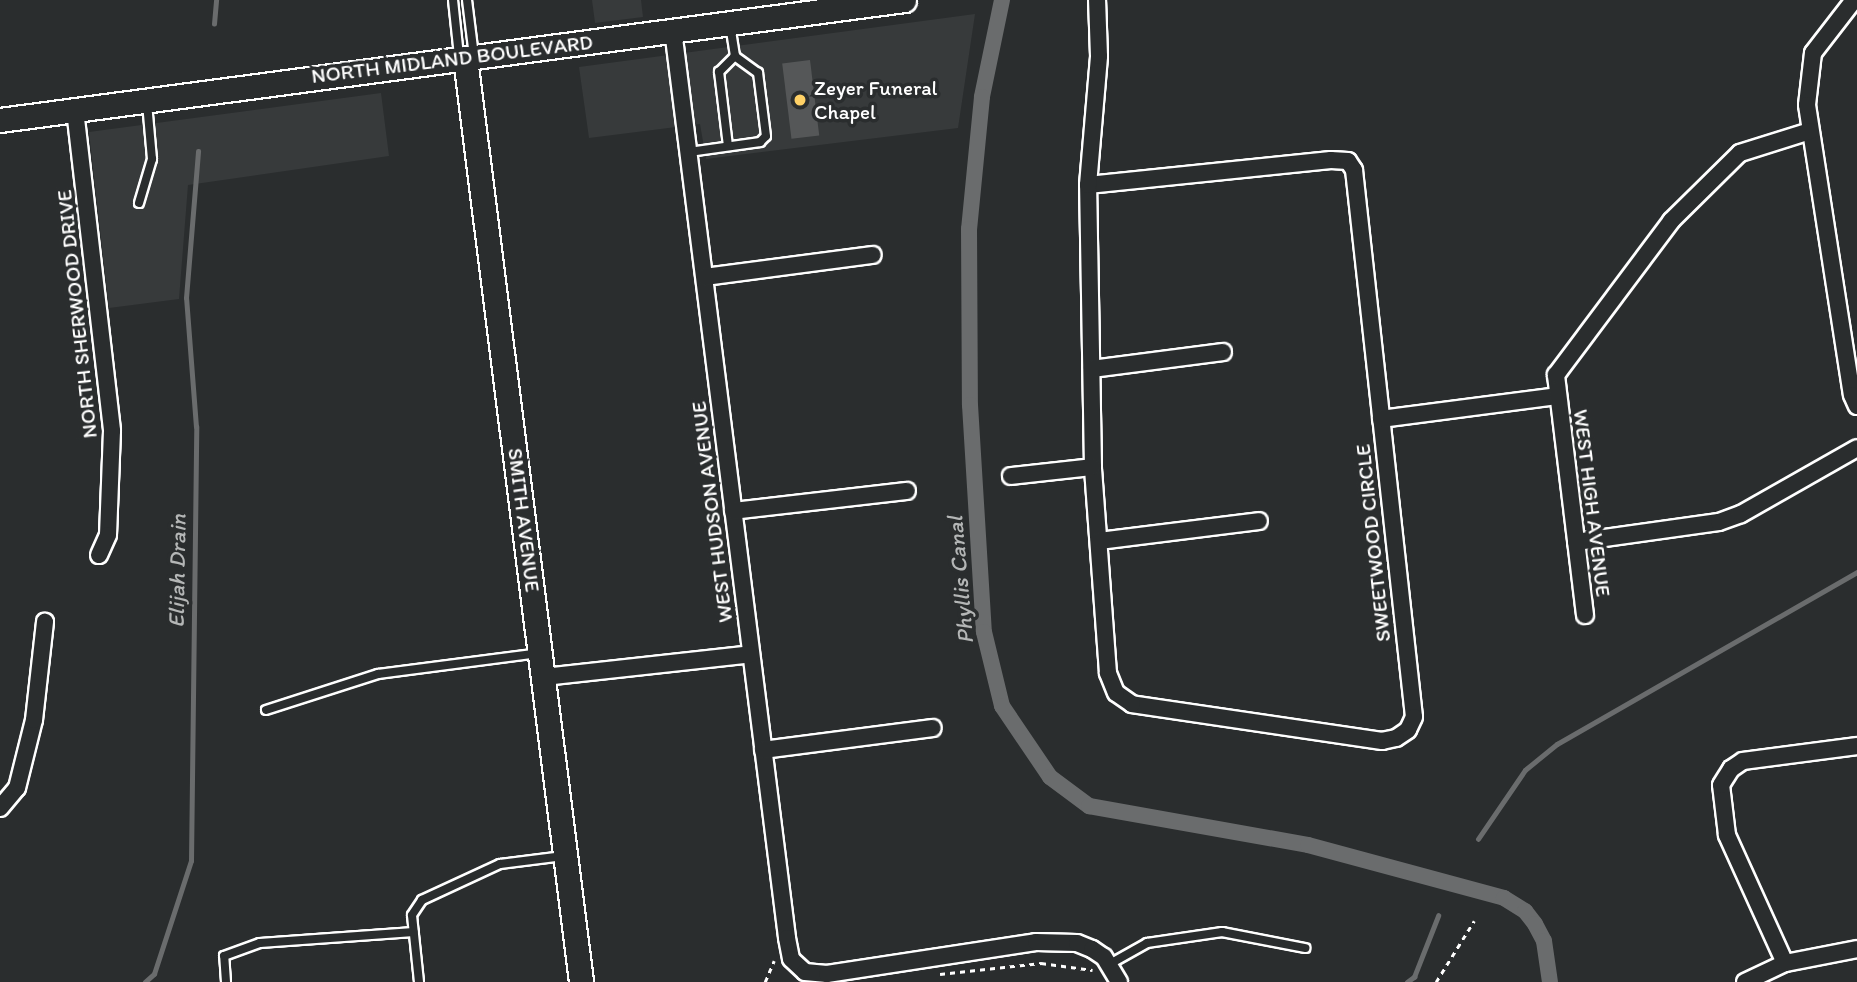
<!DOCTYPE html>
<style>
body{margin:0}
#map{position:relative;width:1857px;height:982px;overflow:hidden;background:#2a2d2e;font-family:Itim,sans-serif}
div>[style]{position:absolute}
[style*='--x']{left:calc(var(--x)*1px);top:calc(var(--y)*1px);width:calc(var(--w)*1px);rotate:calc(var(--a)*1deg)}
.built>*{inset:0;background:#373a3b}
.stream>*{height:4.5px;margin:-2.25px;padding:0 2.25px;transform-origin:2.25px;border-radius:2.25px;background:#6a6c6d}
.canal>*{height:16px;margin:-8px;padding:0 8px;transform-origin:8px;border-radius:8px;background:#6a6c6d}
.building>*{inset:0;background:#555758;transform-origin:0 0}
.path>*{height:2.5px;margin-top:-1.25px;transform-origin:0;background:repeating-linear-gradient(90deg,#fff 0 5px,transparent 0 10px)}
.roads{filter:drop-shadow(2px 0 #fff) drop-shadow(-2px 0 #fff) drop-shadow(0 2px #fff) drop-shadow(0 -2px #fff)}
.lane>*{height:8px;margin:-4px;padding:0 4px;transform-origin:4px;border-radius:4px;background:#2a2d2e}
.street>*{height:16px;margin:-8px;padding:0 8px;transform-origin:8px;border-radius:8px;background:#2a2d2e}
.secondary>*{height:23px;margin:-11.5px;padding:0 11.5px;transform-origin:11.5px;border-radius:11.5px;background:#2a2d2e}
.dots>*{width:19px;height:19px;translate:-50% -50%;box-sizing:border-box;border:4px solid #2a2d2e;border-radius:50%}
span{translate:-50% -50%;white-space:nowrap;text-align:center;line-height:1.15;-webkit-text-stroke:7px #2a2d2e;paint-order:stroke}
.street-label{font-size:21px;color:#fff}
.poi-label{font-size:21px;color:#fff}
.left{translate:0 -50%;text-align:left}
.water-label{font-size:23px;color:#b4b6b6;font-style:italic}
</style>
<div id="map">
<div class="built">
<div style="clip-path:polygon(592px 0,641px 0,643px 17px,595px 23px)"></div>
<div style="clip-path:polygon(975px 14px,958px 128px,706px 159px,700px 124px,589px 138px,579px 67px)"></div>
<div style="clip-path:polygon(381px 93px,389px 156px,188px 185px,179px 299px,109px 308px,89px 132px)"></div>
</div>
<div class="stream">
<div style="--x:214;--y:24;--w:24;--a:-85"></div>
<div style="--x:1478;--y:839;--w:83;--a:-55.7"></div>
<div style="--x:1525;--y:770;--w:41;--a:-39.1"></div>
<div style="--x:1557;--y:744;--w:346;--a:-29.8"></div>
<div style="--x:145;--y:982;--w:12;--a:-42"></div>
<div style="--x:154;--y:974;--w:119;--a:-71.9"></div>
<div style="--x:191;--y:861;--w:434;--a:-89.3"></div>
<div style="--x:196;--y:427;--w:129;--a:-94.4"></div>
<div style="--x:186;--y:298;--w:147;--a:-85.3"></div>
<div style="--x:1407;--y:982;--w:9;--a:-36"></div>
<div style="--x:1414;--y:977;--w:66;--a:-68.5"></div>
</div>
<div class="canal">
<div style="--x:1002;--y:0;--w:99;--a:101.7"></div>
<div style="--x:982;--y:97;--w:133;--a:95.6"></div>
<div style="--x:969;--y:229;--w:176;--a:89.7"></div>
<div style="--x:970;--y:405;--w:227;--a:86.5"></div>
<div style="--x:984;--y:632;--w:76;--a:76.3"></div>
<div style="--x:1002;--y:706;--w:86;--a:55.9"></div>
<div style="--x:1050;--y:777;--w:49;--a:36.6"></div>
<div style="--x:1089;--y:806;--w:222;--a:10.1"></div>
<div style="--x:1308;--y:845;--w:203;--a:15.1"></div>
<div style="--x:1504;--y:898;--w:25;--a:32"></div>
<div style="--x:1525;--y:911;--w:16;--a:52"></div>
<div style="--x:1535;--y:924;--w:19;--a:62"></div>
<div style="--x:1544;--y:941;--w:41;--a:81.7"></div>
</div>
<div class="building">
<div style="left:810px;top:60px;width:76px;height:28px;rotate:83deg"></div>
</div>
<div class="path">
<div style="--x:940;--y:974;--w:102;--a:-6.2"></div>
<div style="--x:1041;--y:963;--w:52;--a:7.7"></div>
<div style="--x:765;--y:982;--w:23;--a:-67"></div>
<div style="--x:1436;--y:982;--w:72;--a:-58.1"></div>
</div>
<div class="roads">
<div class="lane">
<div style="--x:453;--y:0;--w:56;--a:83.9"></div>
<div style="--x:467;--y:0;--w:56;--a:82.9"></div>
<div style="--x:728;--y:146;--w:75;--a:-96.9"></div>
<div style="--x:719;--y:72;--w:23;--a:-45"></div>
<div style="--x:689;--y:152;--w:72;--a:-8"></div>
<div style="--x:760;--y:142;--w:8;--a:-45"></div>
<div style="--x:766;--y:136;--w:64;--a:-97.2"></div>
<div style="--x:758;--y:73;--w:29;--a:-144"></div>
<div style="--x:735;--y:56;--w:31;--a:-99"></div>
<div style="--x:139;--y:203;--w:46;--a:-73.5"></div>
<div style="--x:152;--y:159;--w:56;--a:-95.1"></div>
<div style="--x:266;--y:710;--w:118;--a:-17.8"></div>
<div style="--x:378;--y:674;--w:162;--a:-7.4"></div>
<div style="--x:1108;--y:965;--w:45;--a:-29.4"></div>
<div style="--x:1147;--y:943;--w:76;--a:-8.3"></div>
<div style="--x:1222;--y:932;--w:85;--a:10.9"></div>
<div style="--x:226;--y:982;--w:26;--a:-94"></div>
<div style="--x:224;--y:956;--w:38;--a:-20"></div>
<div style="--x:260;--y:943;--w:154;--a:-4.1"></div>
<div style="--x:419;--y:982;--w:67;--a:-96"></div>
<div style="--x:412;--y:915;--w:18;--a:-56"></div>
<div style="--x:422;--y:900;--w:86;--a:-24.8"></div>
<div style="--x:500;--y:864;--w:64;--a:-7.2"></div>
</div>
<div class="street">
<div style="--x:1854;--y:0;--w:67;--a:127.7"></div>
<div style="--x:1813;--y:53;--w:52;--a:96.6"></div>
<div style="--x:1807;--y:105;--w:293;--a:81.2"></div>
<div style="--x:1852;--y:395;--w:12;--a:66"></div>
<div style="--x:673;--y:30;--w:915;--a:82.84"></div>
<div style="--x:787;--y:938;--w:21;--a:79"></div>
<div style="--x:791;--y:959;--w:19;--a:43"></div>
<div style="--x:75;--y:110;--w:323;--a:83.4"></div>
<div style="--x:112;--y:431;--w:104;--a:92.2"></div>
<div style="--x:108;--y:535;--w:22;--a:114"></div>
<div style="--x:1088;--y:185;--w:244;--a:-5.9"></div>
<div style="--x:1331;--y:160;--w:17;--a:3"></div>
<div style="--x:1348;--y:161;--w:11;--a:56"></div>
<div style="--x:1354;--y:170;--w:550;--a:83.74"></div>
<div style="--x:1414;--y:717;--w:14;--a:115"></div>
<div style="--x:1408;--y:730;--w:14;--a:146"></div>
<div style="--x:1396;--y:738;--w:14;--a:168"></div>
<div style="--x:1382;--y:741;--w:253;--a:-171.6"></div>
<div style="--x:1132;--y:704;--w:19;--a:-145"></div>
<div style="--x:1116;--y:693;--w:22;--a:-112"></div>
<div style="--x:1108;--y:673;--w:207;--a:-94.2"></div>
<div style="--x:1093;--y:467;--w:282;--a:-91"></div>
<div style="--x:1088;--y:185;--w:129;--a:-85.1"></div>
<div style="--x:1099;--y:56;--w:56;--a:-92"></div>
<div style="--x:705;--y:277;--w:169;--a:-7.5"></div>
<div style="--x:1092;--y:369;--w:132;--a:-7.4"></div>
<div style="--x:1381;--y:419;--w:177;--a:-7.4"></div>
<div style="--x:1011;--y:476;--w:82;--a:-6.3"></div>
<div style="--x:733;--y:511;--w:175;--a:-6.6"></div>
<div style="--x:1099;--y:541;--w:161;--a:-7.1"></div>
<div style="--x:1576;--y:542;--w:144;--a:-8"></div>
<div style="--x:1719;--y:522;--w:23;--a:-20"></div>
<div style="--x:1741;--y:514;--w:133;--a:-29.6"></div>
<div style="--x:1585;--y:615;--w:242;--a:-96.9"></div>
<div style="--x:1556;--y:375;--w:192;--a:-53.2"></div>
<div style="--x:1671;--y:221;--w:97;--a:-44.6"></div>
<div style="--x:1740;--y:153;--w:73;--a:-17.4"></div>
<div style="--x:544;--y:677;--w:208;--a:-6.3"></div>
<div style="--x:763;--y:750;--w:171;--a:-7.4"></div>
<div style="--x:0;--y:808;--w:26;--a:-50"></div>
<div style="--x:17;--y:788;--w:70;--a:-76"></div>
<div style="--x:34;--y:720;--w:99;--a:-83.6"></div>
<div style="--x:1785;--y:963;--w:141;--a:-114.4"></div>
<div style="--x:1727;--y:835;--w:50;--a:-96.8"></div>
<div style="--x:1721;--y:785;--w:19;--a:-58"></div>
<div style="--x:1731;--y:769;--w:14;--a:-34"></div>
<div style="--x:1743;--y:761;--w:115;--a:-7.5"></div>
<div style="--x:805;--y:972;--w:22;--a:5"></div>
<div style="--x:827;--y:974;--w:211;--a:-8.7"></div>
<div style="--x:1036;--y:942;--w:41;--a:1.4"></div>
<div style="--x:1077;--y:943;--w:16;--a:22"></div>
<div style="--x:1092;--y:949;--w:14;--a:34"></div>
<div style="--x:1104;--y:957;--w:29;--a:59"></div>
<div style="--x:1745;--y:982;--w:44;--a:-25.4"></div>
<div style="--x:1785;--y:963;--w:73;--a:-11"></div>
</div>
<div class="secondary">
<div style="--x:465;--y:58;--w:931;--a:82.84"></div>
<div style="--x:0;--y:120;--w:912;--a:-7.56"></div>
</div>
</div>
<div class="dots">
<div style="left:800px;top:100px;background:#ffd166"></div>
</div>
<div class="street-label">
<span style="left:452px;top:59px;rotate:-7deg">NORTH MIDLAND BOULEVARD</span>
<span style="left:77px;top:314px;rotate:-96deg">NORTH SHERWOOD DRIVE</span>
<span style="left:1592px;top:503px;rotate:83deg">WEST HIGH AVENUE</span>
<span style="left:712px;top:512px;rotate:-97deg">WEST HUDSON AVENUE</span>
<span style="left:524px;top:520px;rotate:83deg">SMITH AVENUE</span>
<span style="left:1373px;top:543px;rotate:-96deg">SWEETWOOD CIRCLE</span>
</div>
<div class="poi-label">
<span class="left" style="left:814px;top:100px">Zeyer Funeral<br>Chapel</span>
</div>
<div class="water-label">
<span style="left:177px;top:571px;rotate:-89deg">Elijah Drain</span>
<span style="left:960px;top:580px;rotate:-95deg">Phyllis Canal</span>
</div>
</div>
